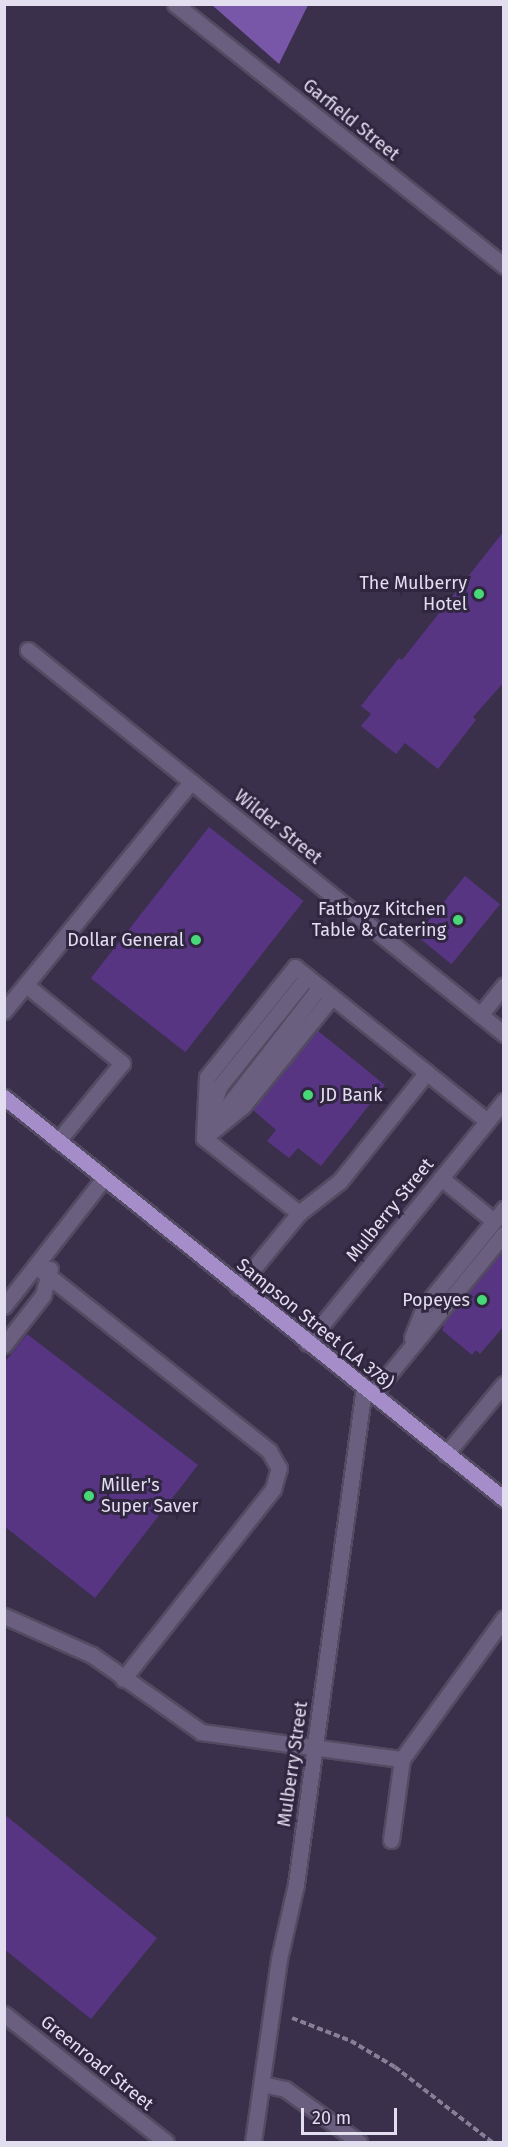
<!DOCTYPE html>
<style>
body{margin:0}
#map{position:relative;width:508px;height:2147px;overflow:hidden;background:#3a304b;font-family:"Fira Sans",sans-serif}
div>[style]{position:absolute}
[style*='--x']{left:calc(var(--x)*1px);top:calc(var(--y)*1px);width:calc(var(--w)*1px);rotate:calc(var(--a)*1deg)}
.forest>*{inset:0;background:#7857a9}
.building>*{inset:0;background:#573583;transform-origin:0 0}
.path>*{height:4px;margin-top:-2px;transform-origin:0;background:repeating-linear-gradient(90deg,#867f95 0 6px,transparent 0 9px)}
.roads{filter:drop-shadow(2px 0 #534b62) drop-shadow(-2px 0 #534b62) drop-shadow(0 2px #534b62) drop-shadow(0 -2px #534b62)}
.minor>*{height:15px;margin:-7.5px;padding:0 7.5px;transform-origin:7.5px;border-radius:7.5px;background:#6a5f7e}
.major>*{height:15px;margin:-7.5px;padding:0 7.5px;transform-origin:7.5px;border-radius:7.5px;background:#a48dc9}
.dots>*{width:16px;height:16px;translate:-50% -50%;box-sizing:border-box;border:3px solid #302640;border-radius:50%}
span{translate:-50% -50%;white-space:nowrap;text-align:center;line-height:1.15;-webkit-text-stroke:6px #302640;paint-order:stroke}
.street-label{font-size:18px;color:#e3deef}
.poi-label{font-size:18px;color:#e3deef}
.right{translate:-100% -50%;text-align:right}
.left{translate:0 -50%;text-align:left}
.frame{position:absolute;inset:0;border:6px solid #e3deef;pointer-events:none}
.scale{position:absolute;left:301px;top:2108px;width:96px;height:27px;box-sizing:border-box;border:3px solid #e3deef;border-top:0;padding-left:8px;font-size:18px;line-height:21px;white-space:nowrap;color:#e3deef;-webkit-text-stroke:4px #302640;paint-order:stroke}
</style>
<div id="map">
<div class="forest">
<div style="clip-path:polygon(212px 5px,308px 5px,279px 64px)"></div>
</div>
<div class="building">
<div style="clip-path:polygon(504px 531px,504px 682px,473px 717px,476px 720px,438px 769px,405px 743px,396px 754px,361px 726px,371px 714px,361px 706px,399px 658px,402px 660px)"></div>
<div style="left:209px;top:827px;width:120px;height:192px;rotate:38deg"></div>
<div style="left:465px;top:876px;width:45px;height:77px;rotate:39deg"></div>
<div style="clip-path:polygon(312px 1026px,385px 1085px,321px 1166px,298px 1148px,289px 1158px,267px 1141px,276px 1130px,205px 1069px,233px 1034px,277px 1069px)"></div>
<div style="clip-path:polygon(504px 1248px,504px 1326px,480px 1354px,476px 1350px,472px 1355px,442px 1330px,444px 1327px,440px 1323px,479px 1272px,481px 1274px)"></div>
<div style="clip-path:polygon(27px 1334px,198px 1465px,95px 1598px,4px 1526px,4px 1363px)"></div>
<div style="clip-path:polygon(4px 1814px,157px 1938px,91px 2019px,4px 1949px)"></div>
</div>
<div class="path">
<div style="--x:292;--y:2018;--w:63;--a:21.3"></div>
<div style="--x:351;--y:2041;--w:51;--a:30.6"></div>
<div style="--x:395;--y:2067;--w:123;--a:37.7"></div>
</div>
<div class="roads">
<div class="minor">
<div style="--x:175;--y:4;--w:421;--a:38.5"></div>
<div style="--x:28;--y:650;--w:612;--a:38.89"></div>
<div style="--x:26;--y:985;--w:124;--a:39.1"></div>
<div style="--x:122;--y:1063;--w:101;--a:129.4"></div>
<div style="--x:4;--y:1011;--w:296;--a:-50.8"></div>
<div style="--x:480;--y:1015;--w:38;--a:-51"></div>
<div style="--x:211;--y:1112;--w:26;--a:-72"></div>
<div style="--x:219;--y:1087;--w:141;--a:-51.3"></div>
<div style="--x:212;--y:1126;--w:176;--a:-52.2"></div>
<div style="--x:204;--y:1138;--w:61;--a:-87.2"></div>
<div style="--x:207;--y:1077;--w:141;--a:-51.3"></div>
<div style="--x:295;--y:967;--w:246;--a:38.7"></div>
<div style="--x:204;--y:1138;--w:50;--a:-39.4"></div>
<div style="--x:243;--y:1106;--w:141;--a:-50.8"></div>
<div style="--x:204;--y:1138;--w:121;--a:38.3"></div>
<div style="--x:441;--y:1178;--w:68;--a:39.1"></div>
<div style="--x:36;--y:1266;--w:298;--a:38.4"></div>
<div style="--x:269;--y:1451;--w:20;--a:60"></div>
<div style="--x:279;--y:1468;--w:22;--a:106"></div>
<div style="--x:273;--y:1489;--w:242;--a:128.3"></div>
<div style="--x:238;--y:1287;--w:96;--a:-50.5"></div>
<div style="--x:299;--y:1213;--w:52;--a:-38"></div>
<div style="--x:340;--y:1181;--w:139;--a:-51.4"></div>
<div style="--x:4;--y:1306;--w:162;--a:-52"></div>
<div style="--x:412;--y:1338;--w:33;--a:-69"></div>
<div style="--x:424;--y:1307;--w:127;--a:-50.8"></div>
<div style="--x:307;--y:1343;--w:312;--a:-50.9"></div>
<div style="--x:4;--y:1345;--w:63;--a:-52"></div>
<div style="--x:43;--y:1295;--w:27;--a:-75"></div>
<div style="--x:372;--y:1395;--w:208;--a:-50.7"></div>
<div style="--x:446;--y:1454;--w:91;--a:-50.4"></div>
<div style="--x:4;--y:1616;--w:96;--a:23.9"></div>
<div style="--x:92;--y:1655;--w:133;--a:35.2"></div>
<div style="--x:201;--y:1732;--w:203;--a:7.7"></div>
<div style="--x:391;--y:1840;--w:82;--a:-82.3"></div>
<div style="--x:402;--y:1759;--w:174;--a:-54.1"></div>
<div style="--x:4;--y:2014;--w:206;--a:38.3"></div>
<div style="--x:262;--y:2084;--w:24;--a:12"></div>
<div style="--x:285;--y:2089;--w:91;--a:35.6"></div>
<div style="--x:253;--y:2142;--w:185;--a:-81.9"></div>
<div style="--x:279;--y:1959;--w:77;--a:-77.2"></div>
<div style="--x:296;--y:1884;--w:500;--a:-82.2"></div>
</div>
<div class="major">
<div style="--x:4;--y:1097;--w:642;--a:38.8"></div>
</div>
</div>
<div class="dots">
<div style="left:479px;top:594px;background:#48d779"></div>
<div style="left:458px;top:920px;background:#48d779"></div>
<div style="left:196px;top:940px;background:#48d779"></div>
<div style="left:308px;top:1095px;background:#48d779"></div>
<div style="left:482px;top:1300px;background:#48d779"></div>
<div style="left:89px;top:1496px;background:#48d779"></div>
</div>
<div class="street-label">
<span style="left:351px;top:120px;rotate:39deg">Garfield Street</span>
<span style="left:278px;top:827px;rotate:39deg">Wilder Street</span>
<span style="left:390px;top:1210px;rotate:-51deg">Mulberry Street</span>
<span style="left:315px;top:1324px;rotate:39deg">Sampson Street (LA 378)</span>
<span style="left:293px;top:1764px;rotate:-82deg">Mulberry Street</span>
<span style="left:97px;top:2063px;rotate:39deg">Greenroad Street</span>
</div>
<div class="poi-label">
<span class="right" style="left:467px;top:594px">The Mulberry<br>Hotel</span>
<span class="right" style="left:446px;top:920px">Fatboyz Kitchen<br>Table &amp; Catering</span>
<span class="right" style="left:184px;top:940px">Dollar General</span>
<span class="left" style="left:320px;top:1095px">JD Bank</span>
<span class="right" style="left:470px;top:1300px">Popeyes</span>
<span class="left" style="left:101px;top:1496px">Miller's<br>Super Saver</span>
</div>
<div class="frame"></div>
<div class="scale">20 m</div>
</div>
